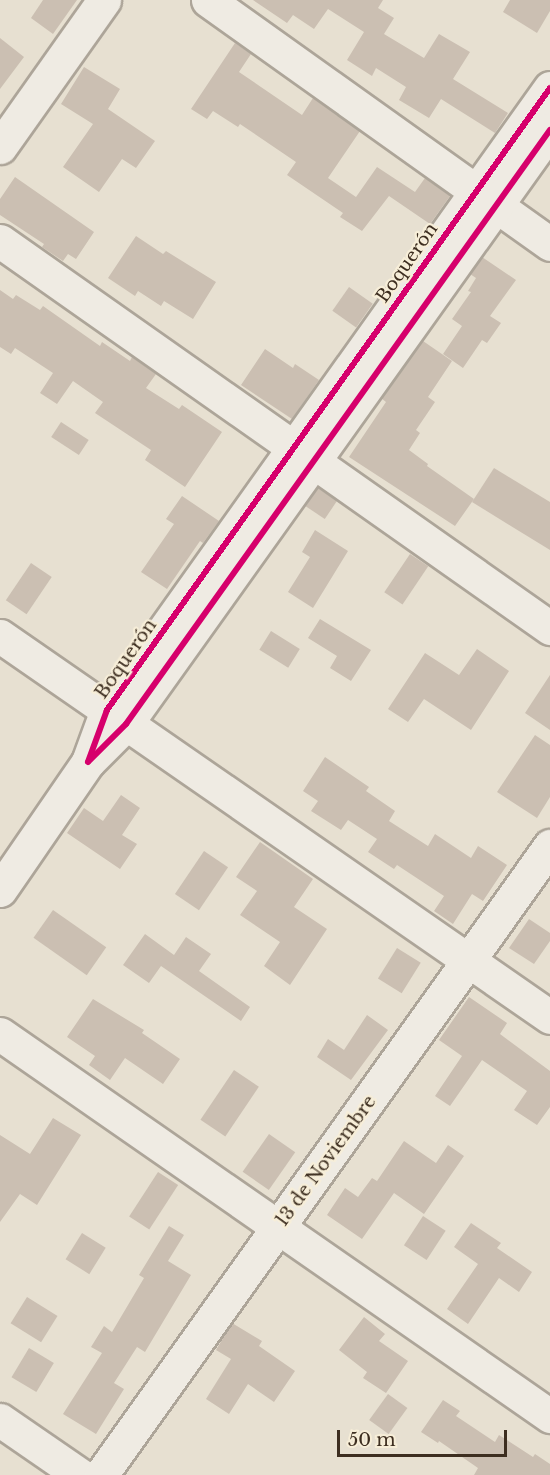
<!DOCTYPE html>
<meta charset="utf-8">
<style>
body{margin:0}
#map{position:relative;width:550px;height:1475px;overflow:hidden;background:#e7e0d1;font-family:"Libre Baskerville",serif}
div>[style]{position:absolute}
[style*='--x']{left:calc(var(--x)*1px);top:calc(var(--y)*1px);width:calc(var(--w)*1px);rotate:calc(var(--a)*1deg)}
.building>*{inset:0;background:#cbbfb2;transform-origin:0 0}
.roads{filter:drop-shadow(2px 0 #ada599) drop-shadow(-2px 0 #ada599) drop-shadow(0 2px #ada599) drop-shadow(0 -2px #ada599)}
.minor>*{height:33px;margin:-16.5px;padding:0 16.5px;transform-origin:16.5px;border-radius:16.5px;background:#efebe3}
.cycleway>*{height:6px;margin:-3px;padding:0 3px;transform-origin:3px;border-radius:3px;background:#d6006c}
span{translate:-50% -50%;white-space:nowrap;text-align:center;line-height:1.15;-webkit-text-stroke:4.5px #f7eed8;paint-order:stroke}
.street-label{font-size:18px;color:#3d2e20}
.scale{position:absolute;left:337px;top:1430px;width:170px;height:27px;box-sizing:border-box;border:3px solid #3d2e20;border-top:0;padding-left:8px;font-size:18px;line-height:21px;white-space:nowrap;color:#3d2e20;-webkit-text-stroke:4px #f7eed8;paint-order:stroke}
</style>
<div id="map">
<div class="building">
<div style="clip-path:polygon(43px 0,77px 0,53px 34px,31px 18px)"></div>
<div style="clip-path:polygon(253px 0,383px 0,378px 8px,394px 18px,384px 34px,424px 58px,439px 34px,470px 52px,453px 79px,508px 113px,495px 133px,441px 99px,429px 118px,399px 100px,406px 87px,376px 68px,372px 76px,347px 60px,364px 32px,328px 9px,314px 29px,293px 15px,287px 23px)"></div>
<div style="clip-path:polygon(510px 0,550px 0,550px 11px,537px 33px,503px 12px)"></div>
<div style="clip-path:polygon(0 38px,24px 57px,0 89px)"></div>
<div style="clip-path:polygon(235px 43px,251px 54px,239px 72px,302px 115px,313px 98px,360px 131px,328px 178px,356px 197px,377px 167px,415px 192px,425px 178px,450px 196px,430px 224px,389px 196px,362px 231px,340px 217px,343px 213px,287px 175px,296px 162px,240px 124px,238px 127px,213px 111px,207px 119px,191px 109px)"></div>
<div style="clip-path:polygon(84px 67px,120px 89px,108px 109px,155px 141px,136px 168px,122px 159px,99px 192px,63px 167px,93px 124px,61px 104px)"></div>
<div style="clip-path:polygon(15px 177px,94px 232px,76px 259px,68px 254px,63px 261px,42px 247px,44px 244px,0 215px,0 199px)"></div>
<div style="clip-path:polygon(136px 236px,163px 254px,166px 251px,216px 282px,193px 319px,164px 301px,161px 306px,138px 291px,135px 296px,108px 278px)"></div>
<div style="clip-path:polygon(482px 257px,516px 280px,490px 316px,501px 323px,487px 343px,482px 340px,463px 368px,443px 354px,462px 326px,452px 319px,471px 292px,468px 291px,476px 278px,470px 274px)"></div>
<div style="left:349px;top:287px;width:29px;height:29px;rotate:35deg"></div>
<div style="clip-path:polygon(0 290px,13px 299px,16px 295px,40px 310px,43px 306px,100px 346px,102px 342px,130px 361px,132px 357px,156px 374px,146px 388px,179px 409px,182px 405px,222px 432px,185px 487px,145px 460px,151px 450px,95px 413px,103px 402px,73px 381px,57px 404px,40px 393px,53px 373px,15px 348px,11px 354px,0 347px)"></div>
<div style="clip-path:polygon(423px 341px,452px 361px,428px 397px,435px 402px,416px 430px,420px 433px,409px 450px,428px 464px,427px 466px,474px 499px,455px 526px,349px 457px,386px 402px,381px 398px)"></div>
<div style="clip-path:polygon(265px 349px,293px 368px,295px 364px,319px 380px,292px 419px,241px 385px)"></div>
<div style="left:61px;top:422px;width:33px;height:18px;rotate:33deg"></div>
<div style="clip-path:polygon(494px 468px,550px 502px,550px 550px,472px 502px)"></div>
<div style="left:318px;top:488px;width:23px;height:22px;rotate:34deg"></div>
<div style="clip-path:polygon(182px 496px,219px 521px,203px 543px,200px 541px,167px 589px,141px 572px,174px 524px,166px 519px)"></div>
<div style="clip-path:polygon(315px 530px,348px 551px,313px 608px,288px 592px,310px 557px,302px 552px)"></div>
<div style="left:410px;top:554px;width:22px;height:46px;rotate:34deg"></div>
<div style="left:31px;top:563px;width:25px;height:45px;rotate:34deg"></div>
<div style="clip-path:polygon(320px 619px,371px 650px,351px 681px,330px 668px,337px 656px,308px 638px)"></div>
<div style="left:271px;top:631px;width:34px;height:22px;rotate:32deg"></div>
<div style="clip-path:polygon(477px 649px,509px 671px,471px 730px,424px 699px,408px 722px,388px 709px,425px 653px,459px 675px)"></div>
<div style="clip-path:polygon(550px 675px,550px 730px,525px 713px)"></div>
<div style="clip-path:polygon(535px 735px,550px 745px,550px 797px,537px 818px,497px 792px)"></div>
<div style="clip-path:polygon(325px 757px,369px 787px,366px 791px,395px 811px,389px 821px,428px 846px,435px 834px,471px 858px,478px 846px,507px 865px,483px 901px,472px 894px,453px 924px,434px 911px,444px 896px,397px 865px,394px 869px,368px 852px,377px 839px,348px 820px,341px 830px,311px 811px,318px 801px,303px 791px)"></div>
<div style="clip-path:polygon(121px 795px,140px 808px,122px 835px,137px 844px,120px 869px,67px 833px,84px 808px,103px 821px)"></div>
<div style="clip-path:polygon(260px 842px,313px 879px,294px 907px,327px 929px,290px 985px,264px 966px,280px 942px,240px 915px,257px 891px,236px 877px)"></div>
<div style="left:204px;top:851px;width:29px;height:52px;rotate:34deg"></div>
<div style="left:53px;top:910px;width:65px;height:34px;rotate:35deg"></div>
<div style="clip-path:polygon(529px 919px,550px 933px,550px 941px,534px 964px,509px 948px)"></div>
<div style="clip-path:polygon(145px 934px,174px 955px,186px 937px,211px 954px,199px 971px,250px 1007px,241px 1021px,161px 966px,149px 983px,123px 965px)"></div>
<div style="left:397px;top:948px;width:28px;height:36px;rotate:32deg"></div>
<div style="clip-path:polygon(469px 997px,507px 1023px,500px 1034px,550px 1071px,550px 1107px,537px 1125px,514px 1110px,527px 1091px,482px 1060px,450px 1106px,435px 1096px,462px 1056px,439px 1040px)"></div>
<div style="clip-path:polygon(93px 999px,144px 1030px,142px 1033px,180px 1059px,163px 1084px,125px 1058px,110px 1080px,89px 1065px,95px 1056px,67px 1037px)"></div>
<div style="clip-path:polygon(367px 1015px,388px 1030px,351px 1080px,317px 1057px,328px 1039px,344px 1050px)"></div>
<div style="left:234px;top:1070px;width:30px;height:60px;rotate:34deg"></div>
<div style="clip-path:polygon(53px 1118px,81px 1135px,37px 1205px,20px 1194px,0 1222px,0 1135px,30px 1154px)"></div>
<div style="left:269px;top:1134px;width:32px;height:46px;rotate:35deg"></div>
<div style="clip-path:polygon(404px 1141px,436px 1163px,448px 1145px,464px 1156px,424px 1214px,394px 1193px,362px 1239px,327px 1215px,345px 1188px,358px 1197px,372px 1178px,377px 1181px)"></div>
<div style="left:158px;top:1172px;width:24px;height:53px;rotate:33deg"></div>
<div style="left:423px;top:1216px;width:27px;height:35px;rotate:33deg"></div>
<div style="clip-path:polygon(471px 1223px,501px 1243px,497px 1248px,532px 1272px,519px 1292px,499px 1278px,468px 1324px,447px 1309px,478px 1264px,454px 1247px)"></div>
<div style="clip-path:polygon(169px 1226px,184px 1235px,168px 1261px,191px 1275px,145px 1352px,137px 1347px,114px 1383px,124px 1389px,96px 1434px,63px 1414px,102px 1353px,91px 1347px,104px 1326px,112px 1332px,144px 1278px,139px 1275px)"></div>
<div style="left:82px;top:1233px;width:28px;height:31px;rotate:32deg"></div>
<div style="left:27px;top:1297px;width:36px;height:31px;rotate:32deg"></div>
<div style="clip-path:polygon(364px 1317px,385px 1334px,379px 1341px,408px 1361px,386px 1393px,363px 1378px,367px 1372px,339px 1350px)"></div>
<div style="clip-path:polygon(232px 1323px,262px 1341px,259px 1346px,295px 1371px,274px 1402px,248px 1384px,229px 1414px,206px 1399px,231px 1359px,216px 1350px)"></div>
<div style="left:29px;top:1348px;width:29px;height:34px;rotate:31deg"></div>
<div style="left:388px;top:1394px;width:24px;height:32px;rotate:36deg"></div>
<div style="clip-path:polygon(443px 1400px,460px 1411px,456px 1416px,495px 1442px,499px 1435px,533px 1457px,535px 1454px,550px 1464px,550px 1475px,474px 1475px,478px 1468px,439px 1441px,438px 1443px,421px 1432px)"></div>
</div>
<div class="roads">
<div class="minor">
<div style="--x:208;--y:0;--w:420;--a:35.5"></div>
<div style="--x:550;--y:88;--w:764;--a:125.46"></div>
<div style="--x:107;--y:710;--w:55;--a:110.1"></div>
<div style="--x:88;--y:762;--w:54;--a:-45"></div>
<div style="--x:126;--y:724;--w:730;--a:-54.48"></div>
<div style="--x:0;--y:147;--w:180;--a:-54.7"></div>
<div style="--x:0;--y:241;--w:673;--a:35.13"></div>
<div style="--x:0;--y:636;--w:669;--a:34.71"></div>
<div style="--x:0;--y:890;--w:155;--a:-55.5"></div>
<div style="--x:0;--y:1034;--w:670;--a:34.78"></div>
<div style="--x:0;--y:1420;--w:97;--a:34.5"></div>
<div style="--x:101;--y:1475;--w:773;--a:-54.48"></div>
</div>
</div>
<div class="cycleway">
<div style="--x:550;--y:88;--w:764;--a:125.46"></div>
<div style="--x:107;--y:710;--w:55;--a:110.1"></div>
<div style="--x:88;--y:762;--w:54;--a:-45"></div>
<div style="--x:126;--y:724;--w:730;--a:-54.48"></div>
</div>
<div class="street-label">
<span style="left:407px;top:263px;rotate:-55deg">Boquerón</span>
<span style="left:126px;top:659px;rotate:-55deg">Boquerón</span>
<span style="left:326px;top:1161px;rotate:-54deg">13 de Noviembre</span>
</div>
<div class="scale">50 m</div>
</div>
